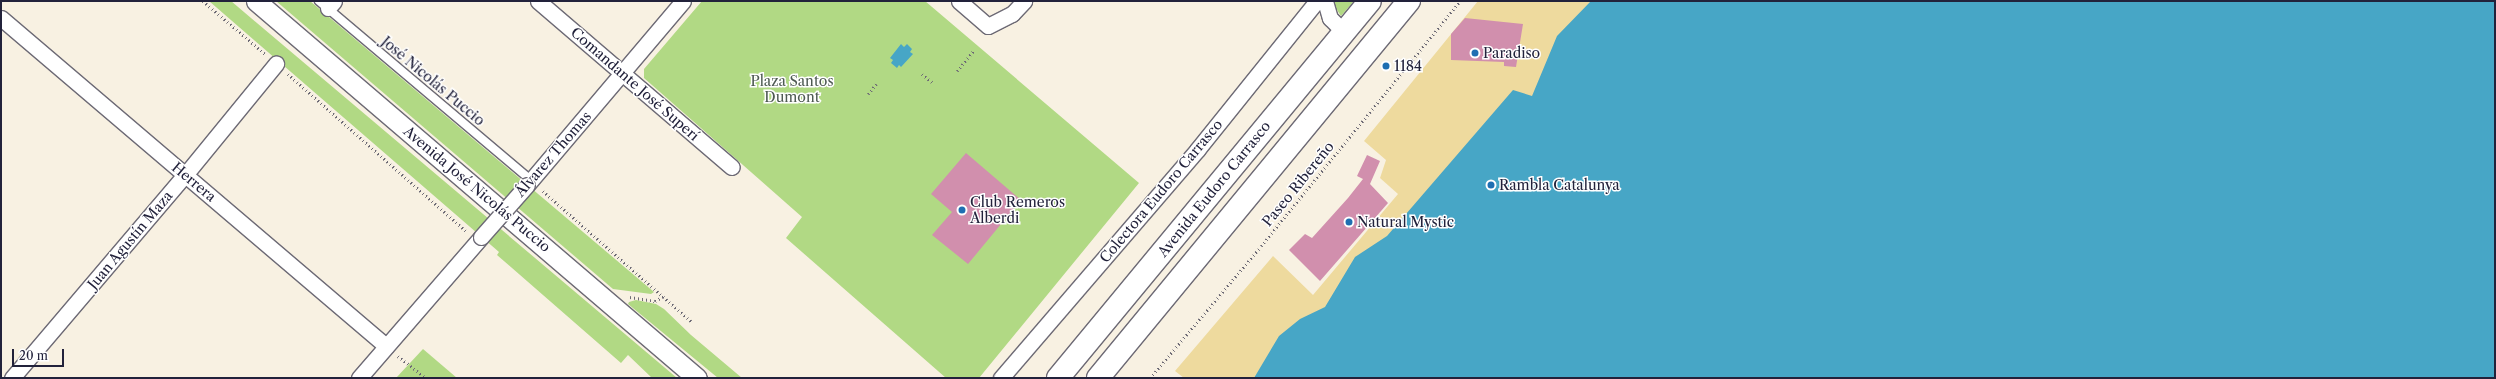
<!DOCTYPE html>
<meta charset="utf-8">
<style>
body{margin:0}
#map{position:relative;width:2496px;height:379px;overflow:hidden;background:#f8f1e2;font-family:"Libre Caslon Text",serif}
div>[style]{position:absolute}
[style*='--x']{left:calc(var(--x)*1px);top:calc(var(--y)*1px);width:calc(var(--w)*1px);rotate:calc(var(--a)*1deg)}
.green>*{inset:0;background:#b1d984}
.sand>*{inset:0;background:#eeda9e}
.water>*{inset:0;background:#47a6c6}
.building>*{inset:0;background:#d18fad}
.path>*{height:2.5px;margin-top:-1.25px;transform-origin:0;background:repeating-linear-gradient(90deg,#6d6a75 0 1px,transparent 0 4px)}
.roads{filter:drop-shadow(1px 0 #6d6a75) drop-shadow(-1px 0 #6d6a75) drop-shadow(0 1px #6d6a75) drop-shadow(0 -1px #6d6a75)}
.service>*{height:8px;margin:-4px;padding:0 4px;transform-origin:4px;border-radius:4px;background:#fff}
.minor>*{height:15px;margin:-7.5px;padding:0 7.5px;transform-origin:7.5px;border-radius:7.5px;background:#fff}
.tertiary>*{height:19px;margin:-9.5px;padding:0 9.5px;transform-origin:9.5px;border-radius:9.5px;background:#fff}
.secondary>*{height:22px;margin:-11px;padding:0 11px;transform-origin:11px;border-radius:11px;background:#fff}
.bridges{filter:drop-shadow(1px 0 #6d6a75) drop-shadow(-1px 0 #6d6a75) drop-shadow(0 1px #6d6a75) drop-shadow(0 -1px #6d6a75)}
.minor-bridge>*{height:15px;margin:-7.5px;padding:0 7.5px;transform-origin:7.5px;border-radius:7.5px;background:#fff}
.dots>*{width:11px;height:11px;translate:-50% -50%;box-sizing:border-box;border:2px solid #fff;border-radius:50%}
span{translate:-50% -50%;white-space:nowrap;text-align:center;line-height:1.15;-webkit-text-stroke:3px #fff;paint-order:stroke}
.poi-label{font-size:14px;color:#22223b}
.left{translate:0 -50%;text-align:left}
.street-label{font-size:14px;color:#22223b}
.park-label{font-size:14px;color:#4d5951}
.frame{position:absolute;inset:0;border:2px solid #22223b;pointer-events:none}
.scale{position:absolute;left:12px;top:349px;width:52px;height:18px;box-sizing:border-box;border:2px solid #22223b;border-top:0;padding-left:5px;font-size:12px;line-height:14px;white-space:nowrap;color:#22223b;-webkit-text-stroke:3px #fff;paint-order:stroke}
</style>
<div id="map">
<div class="green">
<div style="clip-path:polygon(209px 1px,231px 1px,677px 378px,652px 378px,628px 355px,621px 363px,497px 255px,499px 252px)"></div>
<div style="clip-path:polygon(276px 1px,310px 1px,654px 292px,651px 294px,613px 289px)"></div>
<div style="clip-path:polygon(702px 1px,925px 1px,1139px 183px,979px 378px,946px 378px,786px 238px,802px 217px,644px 78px,644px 69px)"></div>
<div style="clip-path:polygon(1334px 1px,1354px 1px,1341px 16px,1335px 7px)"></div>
<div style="clip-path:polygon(636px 300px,656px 304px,664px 309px,691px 335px,742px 378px,718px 378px,628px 304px,629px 302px)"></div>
<div style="clip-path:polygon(423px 349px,457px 378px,396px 378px)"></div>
</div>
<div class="sand">
<div style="clip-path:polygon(1478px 1px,1713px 1px,1453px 378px,1184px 378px,1175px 371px,1273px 256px,1313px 295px,1398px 194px,1380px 178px,1386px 160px,1364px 141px)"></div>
</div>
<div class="water">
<div style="clip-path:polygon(1591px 1px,2495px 1px,2495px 378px,1254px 378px,1279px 336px,1300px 319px,1325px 307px,1355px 257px,1387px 236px,1513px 90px,1532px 96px,1557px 36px)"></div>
<div style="clip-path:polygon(901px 44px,904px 47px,907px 44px,912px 49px,910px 52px,913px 54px,901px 67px,899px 65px,897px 68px,891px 63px,893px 60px,890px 58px)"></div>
</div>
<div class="building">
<div style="clip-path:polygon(1465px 18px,1523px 24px,1516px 67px,1504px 66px,1504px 62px,1451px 60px,1451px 34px)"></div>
<div style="clip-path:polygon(966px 153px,1021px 200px,968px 264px,932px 235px,952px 212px,931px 194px)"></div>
<div style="clip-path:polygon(1367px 155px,1380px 161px,1370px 184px,1388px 203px,1320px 281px,1289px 250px,1305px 234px,1312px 238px,1348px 198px,1363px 179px,1357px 176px)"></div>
</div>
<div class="path">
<div style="--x:203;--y:1;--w:82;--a:40.5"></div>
<div style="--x:957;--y:71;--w:26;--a:-51"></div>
<div style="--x:288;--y:74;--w:237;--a:41.4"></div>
<div style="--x:922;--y:74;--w:14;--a:39"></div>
<div style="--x:868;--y:94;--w:13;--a:-51"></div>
<div style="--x:543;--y:191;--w:198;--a:41.3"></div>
<div style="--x:630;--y:297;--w:25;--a:9"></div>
<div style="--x:655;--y:301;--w:10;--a:-29"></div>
<div style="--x:398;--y:356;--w:36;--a:38"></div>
<div style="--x:1150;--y:378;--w:172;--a:-49.9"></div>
<div style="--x:1261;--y:246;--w:316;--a:-50.9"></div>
</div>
<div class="roads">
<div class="service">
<div style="--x:319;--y:1;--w:277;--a:40.2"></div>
</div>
<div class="minor">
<div style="--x:538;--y:1;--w:255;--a:40.6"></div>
<div style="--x:959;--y:1;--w:38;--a:41"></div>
<div style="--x:988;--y:26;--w:27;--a:-27"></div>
<div style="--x:1012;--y:14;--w:18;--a:-47"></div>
<div style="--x:1325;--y:1;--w:18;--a:74"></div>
<div style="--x:1330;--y:18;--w:20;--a:45"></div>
<div style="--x:328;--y:8;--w:9;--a:-49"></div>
<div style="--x:1;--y:18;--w:506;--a:40.43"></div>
<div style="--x:527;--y:185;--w:241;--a:-49.7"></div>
<div style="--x:12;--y:378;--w:267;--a:-49.6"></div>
<div style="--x:185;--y:175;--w:144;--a:-50.7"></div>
<div style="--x:359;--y:378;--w:186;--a:-49.1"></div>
<div style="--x:1001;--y:378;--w:301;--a:-49.3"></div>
<div style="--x:1197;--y:150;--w:191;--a:-51.2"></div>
</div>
<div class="tertiary">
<div style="--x:256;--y:1;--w:580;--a:40.53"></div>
</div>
<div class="secondary">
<div style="--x:1058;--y:378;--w:489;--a:-50.4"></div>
<div style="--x:1098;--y:378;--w:489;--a:-50.5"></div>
</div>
</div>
<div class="bridges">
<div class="minor-bridge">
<div style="--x:481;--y:237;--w:69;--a:-48.5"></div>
</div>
</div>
<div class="dots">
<div style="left:1475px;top:53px;background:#1f6fb2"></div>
<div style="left:1386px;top:66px;background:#1f6fb2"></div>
<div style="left:1491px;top:185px;background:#1f6fb2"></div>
<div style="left:962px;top:210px;background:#1f6fb2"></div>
<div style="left:1349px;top:222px;background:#1f6fb2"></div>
</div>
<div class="poi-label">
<span class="left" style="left:1483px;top:53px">Paradiso</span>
<span class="left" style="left:1394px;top:66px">1184</span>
<span class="left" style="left:1499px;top:185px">Rambla Catalunya</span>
<span class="left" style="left:970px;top:210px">Club Remeros<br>Alberdi</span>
<span class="left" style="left:1357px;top:222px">Natural Mystic</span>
</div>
<div class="street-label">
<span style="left:433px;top:81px;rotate:40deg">José Nicolás Puccio</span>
<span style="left:635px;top:84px;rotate:41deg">Comandante José Superí</span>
<span style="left:553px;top:154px;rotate:-49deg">Álvarez Thomas</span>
<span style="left:194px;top:182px;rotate:40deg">Herrera</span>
<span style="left:1298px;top:184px;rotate:-51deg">Paseo Ribereño</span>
<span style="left:477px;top:189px;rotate:40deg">Avenida José Nicolás Puccio</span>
<span style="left:1214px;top:189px;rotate:-51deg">Avenida Eudoro Carrasco</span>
<span style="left:1161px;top:191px;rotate:-50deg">Colectora Eudoro Carrasco</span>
<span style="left:130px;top:240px;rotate:-50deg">Juan Agustín Maza</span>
</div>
<div class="park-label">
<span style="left:792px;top:89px">Plaza Santos<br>Dumont</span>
</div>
<div class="frame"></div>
<div class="scale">20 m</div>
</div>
